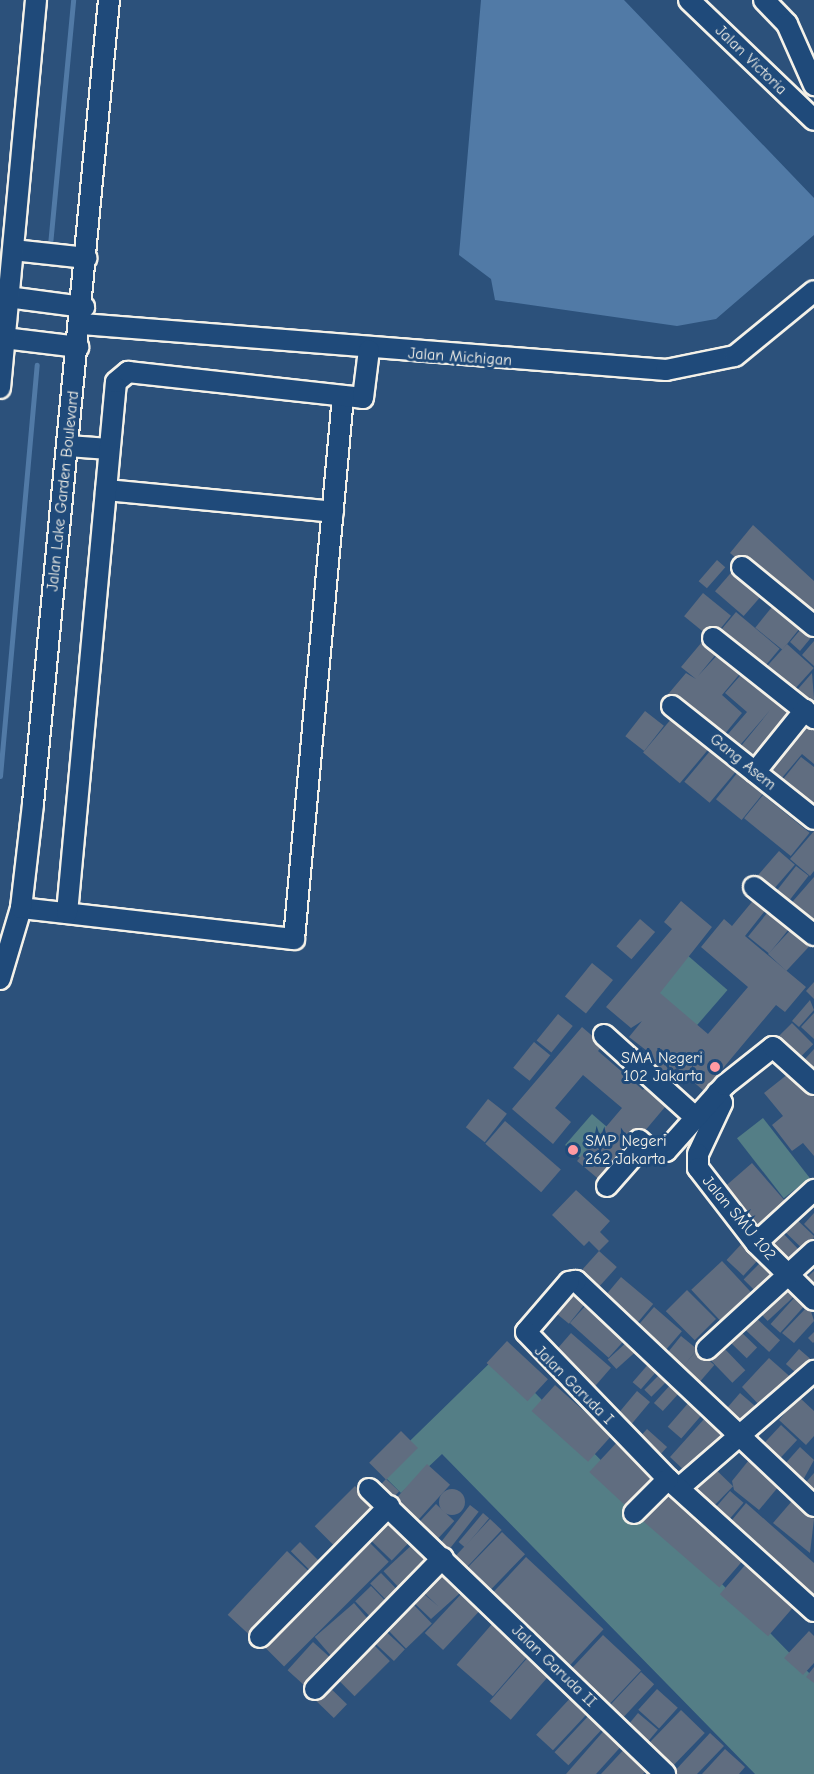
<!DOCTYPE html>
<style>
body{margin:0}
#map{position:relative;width:814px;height:1774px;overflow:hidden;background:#2c517b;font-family:"Comic Neue",sans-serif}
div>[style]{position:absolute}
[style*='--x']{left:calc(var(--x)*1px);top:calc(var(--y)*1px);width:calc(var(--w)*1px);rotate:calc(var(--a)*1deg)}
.green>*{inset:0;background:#547e86;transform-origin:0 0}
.water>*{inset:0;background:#517aa6}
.stream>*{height:5px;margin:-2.5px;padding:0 2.5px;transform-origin:2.5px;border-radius:2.5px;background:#517aa6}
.building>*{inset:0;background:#606d80;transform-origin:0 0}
.round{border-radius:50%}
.roads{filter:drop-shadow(2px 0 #f4f1e8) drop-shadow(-2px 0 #f4f1e8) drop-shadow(0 2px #f4f1e8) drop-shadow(0 -2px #f4f1e8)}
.minor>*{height:20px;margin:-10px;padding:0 10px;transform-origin:10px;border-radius:10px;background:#1f4a7a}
.dots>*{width:16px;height:16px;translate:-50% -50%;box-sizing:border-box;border:3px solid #1f4a7a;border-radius:50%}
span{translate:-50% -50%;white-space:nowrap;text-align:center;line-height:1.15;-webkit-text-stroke:6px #1f4a7a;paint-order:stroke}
.street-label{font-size:16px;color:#f4f1e8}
.poi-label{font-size:16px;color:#f4f1e8}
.right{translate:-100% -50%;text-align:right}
.left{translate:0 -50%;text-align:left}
</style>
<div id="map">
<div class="green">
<div style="left:686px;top:954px;width:55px;height:52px;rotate:41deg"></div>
<div style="left:592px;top:1114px;width:23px;height:41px;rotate:41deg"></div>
<div style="left:763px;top:1118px;width:76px;height:33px;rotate:52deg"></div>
<div style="clip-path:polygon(498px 1355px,814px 1678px,814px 1774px,755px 1774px,442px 1454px,401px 1493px,379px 1471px)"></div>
</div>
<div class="water">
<div style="clip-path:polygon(481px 0,624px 0,814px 198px,814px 235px,716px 319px,677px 326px,495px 300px,491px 279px,459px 255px)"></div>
</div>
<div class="stream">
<div style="--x:50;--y:245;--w:246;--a:-84.6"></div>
<div style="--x:0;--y:776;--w:413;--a:-84.9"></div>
</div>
<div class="building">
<div style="clip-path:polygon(753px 525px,814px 581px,814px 623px,730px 553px)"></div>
<div style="left:717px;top:560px;width:11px;height:28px;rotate:41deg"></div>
<div style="left:736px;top:567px;width:38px;height:32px;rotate:41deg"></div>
<div style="left:703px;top:593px;width:36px;height:30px;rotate:39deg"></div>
<div style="left:776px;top:602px;width:35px;height:33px;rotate:39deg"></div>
<div style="left:736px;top:612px;width:57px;height:31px;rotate:40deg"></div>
<div style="clip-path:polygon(806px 623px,814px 634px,800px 651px,790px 642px)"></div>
<div style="clip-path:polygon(707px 636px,721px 648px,698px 676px,721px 651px,743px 670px,722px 695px,742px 713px,719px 741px,664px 699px,686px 673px,696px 679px,681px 667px)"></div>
<div style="clip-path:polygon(814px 641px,814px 666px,802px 655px)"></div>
<div style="left:787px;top:644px;width:36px;height:38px;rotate:42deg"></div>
<div style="clip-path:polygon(746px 669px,801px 709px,753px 766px,737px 751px,771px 709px,735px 751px,722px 741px,747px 712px,725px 693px)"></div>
<div style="clip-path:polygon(812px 673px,814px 699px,806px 708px,792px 696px)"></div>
<div style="left:645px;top:711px;width:24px;height:32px;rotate:38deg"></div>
<div style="clip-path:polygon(805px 713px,814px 721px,814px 764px,802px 754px,776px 785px,758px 770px)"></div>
<div style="left:672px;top:718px;width:48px;height:45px;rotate:40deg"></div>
<div style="left:710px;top:751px;width:33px;height:40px;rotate:40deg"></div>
<div style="clip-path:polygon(801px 757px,814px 767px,814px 811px,780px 783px)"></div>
<div style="left:738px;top:772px;width:33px;height:35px;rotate:39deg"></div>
<div style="left:763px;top:795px;width:60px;height:30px;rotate:39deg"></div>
<div style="clip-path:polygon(814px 831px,814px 871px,810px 876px,790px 859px)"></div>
<div style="left:779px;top:851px;width:21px;height:42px;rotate:41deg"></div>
<div style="left:796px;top:866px;width:16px;height:39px;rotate:38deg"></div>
<div style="clip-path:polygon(814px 877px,814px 931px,787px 908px)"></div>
<div style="clip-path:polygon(756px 897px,768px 907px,745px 936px,806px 987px,785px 1012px,776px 1005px,704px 1091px,677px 1068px,663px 1076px,651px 1054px,629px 1037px,642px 1021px,631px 1028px,606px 1007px,672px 929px,664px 922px,681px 901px,712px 927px,660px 993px,708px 1034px,748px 987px,701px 947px,724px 919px,732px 926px)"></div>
<div style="left:772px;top:907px;width:27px;height:38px;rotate:39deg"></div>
<div style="left:640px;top:919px;width:20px;height:36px;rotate:41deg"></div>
<div style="left:796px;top:924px;width:25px;height:41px;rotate:43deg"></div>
<div style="left:592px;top:963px;width:27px;height:43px;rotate:39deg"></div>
<div style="clip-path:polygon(814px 982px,814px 999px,806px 991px)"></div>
<div style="clip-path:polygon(810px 1000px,814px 1010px,799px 1027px,792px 1021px)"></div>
<div style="clip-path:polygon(814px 1013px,814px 1039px,801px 1027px)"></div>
<div style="left:558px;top:1014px;width:19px;height:34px;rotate:39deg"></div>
<div style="left:792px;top:1023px;width:30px;height:27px;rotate:45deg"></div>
<div style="clip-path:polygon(582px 1027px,603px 1045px,598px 1051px,643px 1090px,648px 1083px,670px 1101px,602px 1182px,577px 1161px,622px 1108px,583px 1075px,555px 1108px,571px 1122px,553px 1144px,512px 1109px)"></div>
<div style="left:534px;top:1042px;width:21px;height:33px;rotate:39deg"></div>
<div style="clip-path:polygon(814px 1049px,814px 1081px,798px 1067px)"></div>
<div style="clip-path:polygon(793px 1070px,814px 1097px,814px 1156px,803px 1143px,792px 1151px,772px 1125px,783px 1116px,764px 1093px)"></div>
<div style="left:488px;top:1099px;width:24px;height:36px;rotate:38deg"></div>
<div style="left:505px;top:1121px;width:74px;height:30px;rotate:41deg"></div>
<div style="left:752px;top:1163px;width:53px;height:43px;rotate:49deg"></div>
<div style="clip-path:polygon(576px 1190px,610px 1221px,600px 1232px,609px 1241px,599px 1251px,589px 1241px,584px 1246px,552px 1215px)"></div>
<div style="clip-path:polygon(814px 1213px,814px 1234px,804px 1224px)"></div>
<div style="clip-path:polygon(793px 1216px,814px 1236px,809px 1255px,781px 1228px)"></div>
<div style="left:776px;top:1226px;width:42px;height:20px;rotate:46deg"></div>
<div style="left:747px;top:1238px;width:23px;height:30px;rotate:43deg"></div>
<div style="left:599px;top:1251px;width:24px;height:29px;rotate:42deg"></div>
<div style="left:722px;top:1261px;width:45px;height:42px;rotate:47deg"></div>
<div style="left:762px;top:1261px;width:20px;height:26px;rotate:45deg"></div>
<div style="clip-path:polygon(814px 1271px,814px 1293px,803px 1281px)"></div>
<div style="left:621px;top:1277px;width:42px;height:33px;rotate:40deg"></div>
<div style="left:786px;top:1282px;width:16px;height:40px;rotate:47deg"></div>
<div style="left:572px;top:1285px;width:22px;height:32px;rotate:39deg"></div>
<div style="left:687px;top:1290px;width:41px;height:30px;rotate:45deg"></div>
<div style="left:794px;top:1298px;width:13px;height:35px;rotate:42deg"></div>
<div style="left:588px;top:1303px;width:52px;height:27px;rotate:42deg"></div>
<div style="clip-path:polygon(809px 1305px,814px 1321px,794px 1343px,782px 1333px)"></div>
<div style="left:654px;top:1307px;width:37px;height:33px;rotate:41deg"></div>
<div style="left:753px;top:1315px;width:37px;height:16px;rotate:43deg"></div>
<div style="left:737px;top:1328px;width:28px;height:15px;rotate:44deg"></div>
<div style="clip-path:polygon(814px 1332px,814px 1342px,813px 1343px,808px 1338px)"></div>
<div style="left:571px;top:1333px;width:53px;height:30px;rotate:41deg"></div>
<div style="left:681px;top:1336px;width:21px;height:25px;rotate:39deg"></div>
<div style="left:507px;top:1341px;width:56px;height:30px;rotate:43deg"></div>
<div style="left:627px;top:1342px;width:13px;height:26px;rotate:48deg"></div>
<div style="left:721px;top:1345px;width:35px;height:18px;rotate:46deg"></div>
<div style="left:799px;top:1349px;width:20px;height:20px;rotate:41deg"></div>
<div style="left:697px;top:1350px;width:23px;height:31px;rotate:41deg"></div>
<div style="clip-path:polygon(769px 1358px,795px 1381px,764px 1410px,742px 1387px)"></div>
<div style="left:651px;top:1361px;width:11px;height:28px;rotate:41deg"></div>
<div style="left:662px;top:1372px;width:10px;height:25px;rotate:45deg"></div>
<div style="left:672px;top:1383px;width:12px;height:27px;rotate:42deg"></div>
<div style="left:555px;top:1385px;width:76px;height:35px;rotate:42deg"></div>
<div style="left:637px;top:1391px;width:17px;height:30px;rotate:40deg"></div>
<div style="left:740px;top:1393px;width:23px;height:28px;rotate:41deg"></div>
<div style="clip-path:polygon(799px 1397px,814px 1411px,814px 1436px,806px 1445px,779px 1420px)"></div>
<div style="left:690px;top:1401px;width:18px;height:34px;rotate:41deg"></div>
<div style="clip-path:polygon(705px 1418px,727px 1437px,688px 1474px,670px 1457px)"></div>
<div style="left:781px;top:1425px;width:22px;height:28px;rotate:43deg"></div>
<div style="left:647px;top:1429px;width:27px;height:11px;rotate:42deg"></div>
<div style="left:401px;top:1431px;width:24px;height:45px;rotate:45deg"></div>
<div style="left:620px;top:1439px;width:50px;height:45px;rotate:43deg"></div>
<div style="clip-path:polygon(800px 1447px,814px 1460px,802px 1482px,784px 1465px)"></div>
<div style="clip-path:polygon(749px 1460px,779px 1486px,759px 1510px,734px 1490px,732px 1481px)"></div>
<div style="left:427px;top:1464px;width:31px;height:54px;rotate:42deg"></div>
<div style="left:710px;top:1464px;width:32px;height:32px;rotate:44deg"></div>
<div style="clip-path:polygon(814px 1473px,814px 1499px,801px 1488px)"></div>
<div style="left:386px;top:1479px;width:18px;height:15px;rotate:43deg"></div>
<div style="left:355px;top:1486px;width:34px;height:57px;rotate:45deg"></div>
<div class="round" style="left:439px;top:1489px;width:26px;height:26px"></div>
<div style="left:730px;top:1491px;width:18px;height:26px;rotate:41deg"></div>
<div style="left:666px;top:1492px;width:103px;height:37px;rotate:41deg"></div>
<div style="clip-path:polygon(792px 1501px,814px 1519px,810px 1553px,773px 1523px)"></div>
<div style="clip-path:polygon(746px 1503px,814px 1563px,814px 1602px,727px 1526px)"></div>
<div style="left:436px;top:1504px;width:25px;height:31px;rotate:43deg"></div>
<div style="left:470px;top:1505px;width:11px;height:54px;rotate:38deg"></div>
<div style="left:483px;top:1513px;width:8px;height:38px;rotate:40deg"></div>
<div style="left:386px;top:1516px;width:35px;height:28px;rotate:44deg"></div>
<div style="left:490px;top:1519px;width:16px;height:57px;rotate:43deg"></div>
<div style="left:502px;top:1532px;width:32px;height:56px;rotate:44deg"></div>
<div style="left:364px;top:1537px;width:35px;height:148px;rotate:45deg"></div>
<div style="left:300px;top:1542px;width:34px;height:13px;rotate:45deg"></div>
<div style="left:415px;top:1542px;width:26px;height:43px;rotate:47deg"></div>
<div style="left:287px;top:1551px;width:34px;height:87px;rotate:43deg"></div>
<div style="left:526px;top:1557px;width:106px;height:54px;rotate:43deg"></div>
<div style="left:746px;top:1564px;width:64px;height:40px;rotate:41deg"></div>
<div style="clip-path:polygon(438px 1572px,460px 1593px,431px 1619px,409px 1598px,417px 1588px,438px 1606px,421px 1590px)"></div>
<div style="left:381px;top:1573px;width:32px;height:15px;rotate:46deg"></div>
<div style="left:371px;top:1586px;width:30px;height:22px;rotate:46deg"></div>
<div style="left:463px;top:1592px;width:25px;height:56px;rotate:43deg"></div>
<div style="left:411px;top:1602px;width:30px;height:36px;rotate:46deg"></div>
<div style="left:354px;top:1603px;width:28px;height:52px;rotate:49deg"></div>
<div style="left:492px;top:1624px;width:48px;height:54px;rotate:41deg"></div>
<div style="left:380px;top:1626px;width:34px;height:16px;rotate:43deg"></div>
<div style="clip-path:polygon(809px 1631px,814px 1636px,814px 1663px,803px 1675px,784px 1658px)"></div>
<div style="left:603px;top:1635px;width:52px;height:49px;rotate:43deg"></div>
<div style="left:368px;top:1639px;width:31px;height:50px;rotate:45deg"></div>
<div style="left:313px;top:1642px;width:25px;height:38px;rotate:42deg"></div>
<div style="left:529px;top:1656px;width:28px;height:60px;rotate:41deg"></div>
<div style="clip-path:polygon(814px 1667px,814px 1683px,806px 1677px)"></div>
<div style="left:641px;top:1672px;width:18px;height:56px;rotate:43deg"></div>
<div style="left:324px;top:1682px;width:32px;height:19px;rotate:44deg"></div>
<div style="left:657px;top:1689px;width:28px;height:28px;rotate:42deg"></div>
<div style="left:575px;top:1693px;width:23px;height:57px;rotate:43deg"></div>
<div style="left:681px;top:1710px;width:33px;height:56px;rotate:44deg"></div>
<div style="left:592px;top:1712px;width:19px;height:55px;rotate:43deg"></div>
<div style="left:638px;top:1713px;width:26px;height:24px;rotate:40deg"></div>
<div style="clip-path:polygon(608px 1726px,625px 1742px,596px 1774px,566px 1774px)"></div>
<div style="clip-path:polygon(710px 1733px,724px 1746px,697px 1774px,672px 1774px)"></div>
<div style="clip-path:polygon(628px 1745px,651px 1766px,643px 1774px,601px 1774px)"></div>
<div style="clip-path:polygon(725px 1749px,745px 1767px,739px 1774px,702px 1774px)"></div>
</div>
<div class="roads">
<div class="minor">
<div style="--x:689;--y:0;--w:173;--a:43.8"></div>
<div style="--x:764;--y:0;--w:33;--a:46"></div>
<div style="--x:787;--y:24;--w:67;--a:66.1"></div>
<div style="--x:13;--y:250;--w:74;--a:6.2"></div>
<div style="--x:0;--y:296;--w:85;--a:7.5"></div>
<div style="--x:82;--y:324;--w:586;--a:4.5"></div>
<div style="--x:666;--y:370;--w:70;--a:-11.5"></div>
<div style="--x:735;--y:356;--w:102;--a:-39.4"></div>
<div style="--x:4;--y:338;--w:75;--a:6.9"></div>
<div style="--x:0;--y:388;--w:390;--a:-84.7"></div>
<div style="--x:68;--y:446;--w:41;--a:4.2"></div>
<div style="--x:106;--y:490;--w:228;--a:5.5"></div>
<div style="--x:742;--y:567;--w:93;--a:39.3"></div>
<div style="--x:713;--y:638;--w:129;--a:38.4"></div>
<div style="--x:672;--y:706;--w:181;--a:38.5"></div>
<div style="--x:755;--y:772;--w:80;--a:-51.1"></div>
<div style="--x:754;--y:887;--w:77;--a:38.7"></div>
<div style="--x:21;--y:908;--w:275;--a:6.5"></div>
<div style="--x:294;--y:939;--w:545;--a:-84.84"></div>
<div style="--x:67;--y:913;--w:533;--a:-84.73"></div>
<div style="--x:116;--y:382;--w:16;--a:-40"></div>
<div style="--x:128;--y:372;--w:236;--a:6.3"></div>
<div style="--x:363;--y:398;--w:48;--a:-82.9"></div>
<div style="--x:0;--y:979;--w:74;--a:-73.5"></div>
<div style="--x:21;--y:908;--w:105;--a:-83.4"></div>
<div style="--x:33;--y:804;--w:808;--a:-84.6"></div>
<div style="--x:604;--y:1035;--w:121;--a:42"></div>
<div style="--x:717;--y:1093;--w:11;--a:63"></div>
<div style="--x:722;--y:1103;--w:56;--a:115.2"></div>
<div style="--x:698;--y:1154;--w:14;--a:90"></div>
<div style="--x:698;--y:1168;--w:95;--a:52.3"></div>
<div style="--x:756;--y:1243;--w:81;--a:44.5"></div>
<div style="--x:639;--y:1140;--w:16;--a:43"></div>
<div style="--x:651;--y:1151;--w:15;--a:0"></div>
<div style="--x:666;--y:1151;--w:89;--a:-48.2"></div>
<div style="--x:725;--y:1085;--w:61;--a:-38.4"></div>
<div style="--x:773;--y:1047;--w:55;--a:42.1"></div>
<div style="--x:607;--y:1186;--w:55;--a:-48.7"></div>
<div style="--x:756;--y:1243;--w:79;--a:-42.4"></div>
<div style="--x:707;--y:1349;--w:145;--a:-42.5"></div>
<div style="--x:679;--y:1488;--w:179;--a:-40.9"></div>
<div style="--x:369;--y:1489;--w:411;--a:43.9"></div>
<div style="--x:814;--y:1506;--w:328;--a:-136.6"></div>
<div style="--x:576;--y:1281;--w:7;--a:172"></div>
<div style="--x:569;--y:1282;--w:66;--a:130.7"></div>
<div style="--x:526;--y:1332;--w:204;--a:46"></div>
<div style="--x:668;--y:1479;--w:197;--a:42.1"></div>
<div style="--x:634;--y:1513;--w:48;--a:-45"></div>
<div style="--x:260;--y:1637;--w:184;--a:-45.4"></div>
<div style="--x:315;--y:1689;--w:183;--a:-45.7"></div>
</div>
</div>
<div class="dots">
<div style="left:715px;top:1067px;background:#ff9aa2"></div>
<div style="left:573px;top:1150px;background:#ff9aa2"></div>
</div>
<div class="street-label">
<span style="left:751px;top:60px;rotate:44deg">Jalan Victoria</span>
<span style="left:460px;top:357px;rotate:4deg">Jalan Michigan</span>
<span style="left:63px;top:491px;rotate:-84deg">Jalan Lake Garden Boulevard</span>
<span style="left:743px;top:762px;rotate:39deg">Gang Asem</span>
<span style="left:739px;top:1218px;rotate:50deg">Jalan SMU 102</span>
<span style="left:574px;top:1385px;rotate:45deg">Jalan Garuda I</span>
<span style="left:554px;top:1666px;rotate:44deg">Jalan Garuda II</span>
</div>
<div class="poi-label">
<span class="right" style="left:703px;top:1067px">SMA Negeri<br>102 Jakarta</span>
<span class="left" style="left:585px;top:1150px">SMP Negeri<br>262 Jakarta</span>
</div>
</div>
